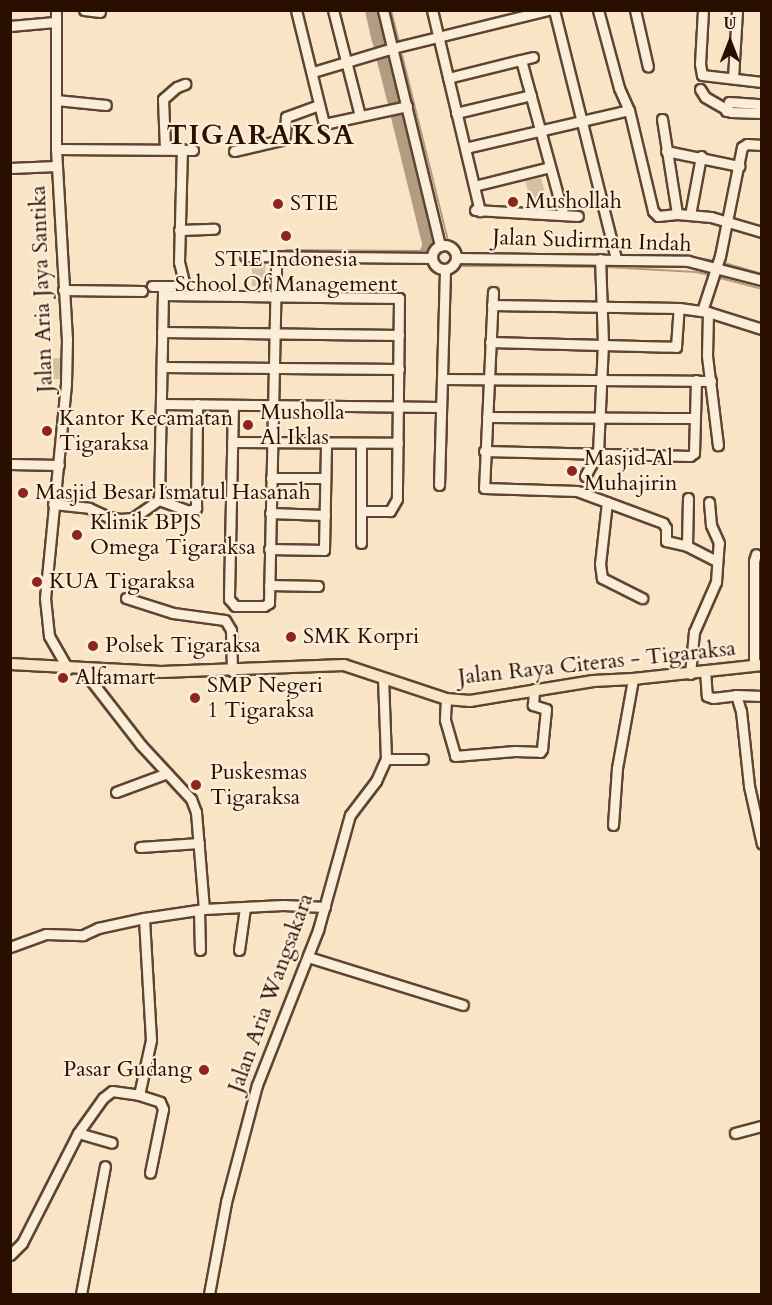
<!DOCTYPE html>
<style>
body{margin:0}
#map{position:relative;width:772px;height:1305px;overflow:hidden;background:#f9e5c5;font-family:Cardo,serif}
div>[style]{position:absolute}
[style*='--x']{left:calc(var(--x)*1px);top:calc(var(--y)*1px);width:calc(var(--w)*1px);rotate:calc(var(--a)*1deg)}
.green>*{inset:0;background:#d6c0a4;transform-origin:0 0}
.stream>*{height:2px;margin:-1px;padding:0 1px;transform-origin:1px;border-radius:1px;background:#b39c82}
.river>*{height:15px;margin:-7.5px;padding:0 7.5px;transform-origin:7.5px;border-radius:7.5px;background:#b39c82}
.roads{filter:drop-shadow(2px 0 #5e4431) drop-shadow(-2px 0 #5e4431) drop-shadow(0 2px #5e4431) drop-shadow(0 -2px #5e4431)}
.minor>*{height:9px;margin:-4.5px;padding:0 4.5px;transform-origin:4.5px;border-radius:4.5px;background:#fbeed9}
.minor>.ring{margin:-4.5px;padding:0;box-sizing:content-box;background:none;border:9px solid #fbeed9;border-radius:50%}
.major>*{height:10px;margin:-5px;padding:0 5px;transform-origin:5px;border-radius:5px;background:#f9e5c5}
.dots>*{width:16px;height:16px;translate:-50% -50%;box-sizing:border-box;border:3px solid #fbeed9;border-radius:50%}
span{translate:-50% -50%;white-space:nowrap;text-align:center;line-height:1.15;-webkit-text-stroke:4.5px #fbeed9;paint-order:stroke}
.poi-label{font-size:22px;color:#2a0e00}
.left{translate:0 -50%;text-align:left}
.right{translate:-100% -50%;text-align:right}
.street-label{font-size:22px;color:#2a0e00}
.district-label{font-size:28px;color:#2a0e00;font-weight:700;letter-spacing:1.5px}
.frame{position:absolute;inset:0;border:12px solid #2a0e00;pointer-events:none}
.north{position:absolute;left:700px;top:12px;width:60px;height:60px;-webkit-text-stroke:4px #fbeed9;paint-order:stroke;rotate:0deg;font-size:16px;font-weight:700;line-height:24px;text-align:center;color:#2a0e00}
.north::after{content:'';display:block;margin:auto;width:21px;height:27px;background:#2a0e00;clip-path:polygon(50% 0,100% 100%,50% 72%,0 100%)}
</style>
<div id="map">
<div class="green">
<div style="clip-path:polygon(541px 178px,548px 203px,532px 205px,525px 181px)"></div>
<div style="clip-path:polygon(252px 261px,266px 261px,264px 286px,252px 286px)"></div>
<div style="left:49px;top:358px;width:12px;height:21px"></div>
</div>
<div class="stream">
<div style="--x:391;--y:10;--w:33;--a:76"></div>
<div style="--x:402;--y:55;--w:192;--a:76.1"></div>
<div style="--x:448;--y:241;--w:19;--a:39"></div>
<div style="--x:463;--y:253;--w:57;--a:1"></div>
<div style="--x:286;--y:250;--w:141;--a:0.4"></div>
<div style="--x:689;--y:257;--w:27;--a:8"></div>
<div style="--x:721;--y:262;--w:43;--a:16.3"></div>
<div style="--x:459;--y:266;--w:140;--a:0.4"></div>
<div style="--x:605;--y:267;--w:91;--a:3.1"></div>
<div style="--x:696;--y:272;--w:14;--a:12"></div>
<div style="--x:716;--y:277;--w:48;--a:14.6"></div>
</div>
<div class="river">
<div style="--x:372;--y:10;--w:32;--a:77"></div>
<div style="--x:384;--y:60;--w:44;--a:75.7"></div>
<div style="--x:397;--y:112;--w:138;--a:76.2"></div>
<div style="--x:430;--y:246;--w:6;--a:121"></div>
</div>
<div class="roads">
<div class="minor">
<div style="--x:56;--y:10;--w:139;--a:90"></div>
<div style="--x:56;--y:149;--w:190;--a:86.7"></div>
<div style="--x:67;--y:339;--w:45;--a:91.3"></div>
<div style="--x:66;--y:384;--w:215;--a:95.6"></div>
<div style="--x:45;--y:598;--w:38;--a:84"></div>
<div style="--x:49;--y:636;--w:38;--a:60"></div>
<div style="--x:84;--y:10;--w:16;--a:7"></div>
<div style="--x:296;--y:10;--w:117;--a:76.2"></div>
<div style="--x:324;--y:124;--w:85;--a:-12.2"></div>
<div style="--x:333;--y:10;--w:109;--a:75.7"></div>
<div style="--x:383;--y:10;--w:243;--a:76.4"></div>
<div style="--x:432;--y:10;--w:207;--a:76.6"></div>
<div style="--x:554;--y:10;--w:257;--a:76"></div>
<div style="--x:598;--y:10;--w:81;--a:74.9"></div>
<div style="--x:619;--y:88;--w:24;--a:66"></div>
<div style="--x:629;--y:110;--w:104;--a:76.6"></div>
<div style="--x:653;--y:211;--w:7;--a:45"></div>
<div style="--x:658;--y:216;--w:19;--a:-6"></div>
<div style="--x:677;--y:214;--w:34;--a:5"></div>
<div style="--x:711;--y:217;--w:53;--a:16.4"></div>
<div style="--x:635;--y:10;--w:58;--a:77.2"></div>
<div style="--x:703;--y:10;--w:54;--a:93.2"></div>
<div style="--x:700;--y:64;--w:11;--a:80"></div>
<div style="--x:702;--y:75;--w:60;--a:6.7"></div>
<div style="--x:10;--y:26;--w:45;--a:-5.1"></div>
<div style="--x:533;--y:57;--w:12;--a:166"></div>
<div style="--x:521;--y:60;--w:160;--a:74.7"></div>
<div style="--x:313;--y:72;--w:84;--a:-16.7"></div>
<div style="--x:393;--y:48;--w:160;--a:-13.8"></div>
<div style="--x:448;--y:78;--w:75;--a:-13.9"></div>
<div style="--x:733;--y:78;--w:68;--a:-86.6"></div>
<div style="--x:700;--y:89;--w:9;--a:58"></div>
<div style="--x:705;--y:97;--w:30;--a:30"></div>
<div style="--x:731;--y:112;--w:30;--a:2"></div>
<div style="--x:761;--y:113;--w:9;--a:-84"></div>
<div style="--x:56;--y:100;--w:50;--a:5.7"></div>
<div style="--x:726;--y:111;--w:9;--a:-72"></div>
<div style="--x:729;--y:102;--w:32;--a:4"></div>
<div style="--x:456;--y:113;--w:77;--a:-13.5"></div>
<div style="--x:662;--y:119;--w:96;--a:81"></div>
<div style="--x:465;--y:148;--w:168;--a:-13"></div>
<div style="--x:56;--y:149;--w:137;--a:0.4"></div>
<div style="--x:165;--y:149;--w:50;--a:-92.3"></div>
<div style="--x:163;--y:99;--w:18;--a:-41"></div>
<div style="--x:177;--y:87;--w:9;--a:-21"></div>
<div style="--x:234;--y:151;--w:48;--a:-13.2"></div>
<div style="--x:281;--y:140;--w:6;--a:-51"></div>
<div style="--x:285;--y:135;--w:18;--a:-87"></div>
<div style="--x:286;--y:117;--w:35;--a:-20"></div>
<div style="--x:666;--y:151;--w:75;--a:11.6"></div>
<div style="--x:10;--y:168;--w:47;--a:-2.4"></div>
<div style="--x:474;--y:186;--w:78;--a:-14"></div>
<div style="--x:475;--y:210;--w:103;--a:3.3"></div>
<div style="--x:690;--y:215;--w:60;--a:-79.4"></div>
<div style="--x:179;--y:230;--w:35;--a:-2"></div>
<div class="ring" style="left:432px;top:245px;width:15px;height:15px"></div>
<div style="--x:245;--y:256;--w:187;--a:0.6"></div>
<div style="--x:456;--y:258;--w:232;--a:0.7"></div>
<div style="--x:688;--y:261;--w:76;--a:14.4"></div>
<div style="--x:152;--y:286;--w:26;--a:0"></div>
<div style="--x:178;--y:286;--w:7;--a:-34"></div>
<div style="--x:184;--y:282;--w:21;--a:-104"></div>
<div style="--x:179;--y:262;--w:113;--a:-88.5"></div>
<div style="--x:63;--y:290;--w:79;--a:0.7"></div>
<div style="--x:493;--y:292;--w:196;--a:92.6"></div>
<div style="--x:484;--y:488;--w:93;--a:1.8"></div>
<div style="--x:577;--y:491;--w:92;--a:20.4"></div>
<div style="--x:663;--y:523;--w:6;--a:59"></div>
<div style="--x:666;--y:528;--w:13;--a:90"></div>
<div style="--x:666;--y:541;--w:22;--a:13"></div>
<div style="--x:163;--y:295;--w:236;--a:0.7"></div>
<div style="--x:399;--y:298;--w:201;--a:90.6"></div>
<div style="--x:397;--y:499;--w:14;--a:120"></div>
<div style="--x:390;--y:511;--w:29;--a:180"></div>
<div style="--x:492;--y:305;--w:187;--a:0.9"></div>
<div style="--x:679;--y:308;--w:29;--a:8"></div>
<div style="--x:708;--y:312;--w:57;--a:17.5"></div>
<div style="--x:702;--y:311;--w:58;--a:-71.9"></div>
<div style="--x:720;--y:256;--w:111;--a:-78.6"></div>
<div style="--x:742;--y:147;--w:6;--a:-31"></div>
<div style="--x:747;--y:144;--w:15;--a:4"></div>
<div style="--x:708;--y:312;--w:44;--a:91.3"></div>
<div style="--x:707;--y:356;--w:90;--a:83"></div>
<div style="--x:162;--y:332;--w:237;--a:0.7"></div>
<div style="--x:490;--y:342;--w:186;--a:1.5"></div>
<div style="--x:676;--y:347;--w:39;--a:-86"></div>
<div style="--x:162;--y:367;--w:237;--a:0.5"></div>
<div style="--x:442;--y:379;--w:269;--a:0.4"></div>
<div style="--x:161;--y:404;--w:280;--a:0.6"></div>
<div style="--x:233;--y:405;--w:194;--a:91.2"></div>
<div style="--x:229;--y:599;--w:9;--a:49"></div>
<div style="--x:235;--y:606;--w:29;--a:0"></div>
<div style="--x:264;--y:606;--w:6;--a:-31"></div>
<div style="--x:269;--y:603;--w:347;--a:-88.8"></div>
<div style="--x:487;--y:417;--w:208;--a:0.3"></div>
<div style="--x:232;--y:442;--w:166;--a:0.3"></div>
<div style="--x:361;--y:443;--w:100;--a:90"></div>
<div style="--x:484;--y:451;--w:206;--a:1.4"></div>
<div style="--x:690;--y:456;--w:5;--a:-37"></div>
<div style="--x:694;--y:453;--w:73;--a:-88.4"></div>
<div style="--x:10;--y:464;--w:49;--a:1.2"></div>
<div style="--x:585;--y:476;--w:26;--a:-61"></div>
<div style="--x:598;--y:453;--w:110;--a:-87.4"></div>
<div style="--x:603;--y:343;--w:84;--a:-92"></div>
<div style="--x:271;--y:478;--w:54;--a:0"></div>
<div style="--x:439;--y:485;--w:216;--a:-88.4"></div>
<div style="--x:688;--y:498;--w:48;--a:91.2"></div>
<div style="--x:687;--y:546;--w:33;--a:27"></div>
<div style="--x:159;--y:500;--w:32;--a:20"></div>
<div style="--x:189;--y:511;--w:8;--a:-23"></div>
<div style="--x:196;--y:508;--w:104;--a:-89.4"></div>
<div style="--x:607;--y:502;--w:62;--a:96.4"></div>
<div style="--x:600;--y:564;--w:14;--a:82"></div>
<div style="--x:602;--y:578;--w:45;--a:26.6"></div>
<div style="--x:53;--y:504;--w:36;--a:6"></div>
<div style="--x:89;--y:508;--w:21;--a:25"></div>
<div style="--x:108;--y:517;--w:12;--a:9"></div>
<div style="--x:120;--y:519;--w:13;--a:-4"></div>
<div style="--x:133;--y:518;--w:32;--a:-35"></div>
<div style="--x:159;--y:500;--w:213;--a:-88.9"></div>
<div style="--x:270;--y:513;--w:55;--a:2.1"></div>
<div style="--x:269;--y:549;--w:55;--a:1"></div>
<div style="--x:324;--y:550;--w:108;--a:-88.9"></div>
<div style="--x:269;--y:585;--w:49;--a:1.2"></div>
<div style="--x:126;--y:598;--w:49;--a:17.7"></div>
<div style="--x:173;--y:613;--w:52;--a:7.7"></div>
<div style="--x:225;--y:620;--w:12;--a:59"></div>
<div style="--x:231;--y:630;--w:41;--a:88.6"></div>
<div style="--x:754;--y:665;--w:104;--a:-90"></div>
<div style="--x:754;--y:561;--w:7;--a:-74"></div>
<div style="--x:82;--y:669;--w:96;--a:52.2"></div>
<div style="--x:141;--y:745;--w:74;--a:47.2"></div>
<div style="--x:191;--y:799;--w:14;--a:69"></div>
<div style="--x:196;--y:812;--w:97;--a:85.3"></div>
<div style="--x:705;--y:670;--w:26;--a:86"></div>
<div style="--x:707;--y:696;--w:6;--a:18"></div>
<div style="--x:713;--y:698;--w:23;--a:-7"></div>
<div style="--x:736;--y:695;--w:17;--a:73"></div>
<div style="--x:741;--y:711;--w:75;--a:83.9"></div>
<div style="--x:749;--y:786;--w:59;--a:77.4"></div>
<div style="--x:690;--y:674;--w:42;--a:-84.6"></div>
<div style="--x:694;--y:632;--w:55;--a:-66.3"></div>
<div style="--x:716;--y:582;--w:39;--a:-86"></div>
<div style="--x:719;--y:543;--w:20;--a:-114"></div>
<div style="--x:711;--y:525;--w:23;--a:-95"></div>
<div style="--x:736;--y:695;--w:26;--a:2"></div>
<div style="--x:446;--y:699;--w:21;--a:93"></div>
<div style="--x:445;--y:720;--w:37;--a:74"></div>
<div style="--x:455;--y:756;--w:60;--a:-4.8"></div>
<div style="--x:515;--y:751;--w:25;--a:2"></div>
<div style="--x:540;--y:752;--w:4;--a:-56"></div>
<div style="--x:542;--y:749;--w:40;--a:-84.3"></div>
<div style="--x:546;--y:709;--w:14;--a:-163"></div>
<div style="--x:533;--y:705;--w:16;--a:-86"></div>
<div style="--x:386;--y:759;--w:37;--a:0"></div>
<div style="--x:116;--y:792;--w:54;--a:-20.4"></div>
<div style="--x:613;--y:825;--w:57;--a:-86"></div>
<div style="--x:617;--y:768;--w:90;--a:-79.8"></div>
<div style="--x:140;--y:847;--w:59;--a:-3.9"></div>
<div style="--x:199;--y:910;--w:40;--a:88.6"></div>
<div style="--x:10;--y:947;--w:38;--a:-20"></div>
<div style="--x:46;--y:934;--w:37;--a:2"></div>
<div style="--x:83;--y:935;--w:17;--a:-25"></div>
<div style="--x:98;--y:928;--w:47;--a:-12.3"></div>
<div style="--x:239;--y:950;--w:42;--a:-81.9"></div>
<div style="--x:308;--y:957;--w:162;--a:17.2"></div>
<div style="--x:139;--y:1095;--w:22;--a:18"></div>
<div style="--x:160;--y:1102;--w:8;--a:67"></div>
<div style="--x:163;--y:1109;--w:65;--a:101.5"></div>
<div style="--x:78;--y:1133;--w:35;--a:16"></div>
<div style="--x:735;--y:1133;--w:28;--a:-15"></div>
<div style="--x:10;--y:1255;--w:17;--a:-45"></div>
<div style="--x:22;--y:1243;--w:123;--a:-63"></div>
<div style="--x:78;--y:1133;--w:43;--a:-54.5"></div>
<div style="--x:103;--y:1098;--w:11;--a:-38"></div>
<div style="--x:112;--y:1091;--w:27;--a:8"></div>
<div style="--x:139;--y:1095;--w:56;--a:-77.7"></div>
<div style="--x:151;--y:1040;--w:122;--a:-93.3"></div>
<div style="--x:144;--y:918;--w:61;--a:-8.5"></div>
<div style="--x:204;--y:909;--w:79;--a:-2.9"></div>
<div style="--x:283;--y:905;--w:42;--a:2.7"></div>
<div style="--x:81;--y:1294;--w:130;--a:-79.4"></div>
<div style="--x:209;--y:1294;--w:94;--a:-79.5"></div>
<div style="--x:226;--y:1202;--w:121;--a:-75.2"></div>
<div style="--x:257;--y:1085;--w:167;--a:-68.5"></div>
<div style="--x:318;--y:930;--w:119;--a:-74.5"></div>
<div style="--x:350;--y:815;--w:43;--a:-52.6"></div>
<div style="--x:376;--y:781;--w:24;--a:-66"></div>
<div style="--x:386;--y:759;--w:81;--a:-92.1"></div>
</div>
<div class="major">
<div style="--x:10;--y:664;--w:151;--a:3"></div>
<div style="--x:161;--y:672;--w:183;--a:-2.2"></div>
<div style="--x:344;--y:665;--w:108;--a:18.4"></div>
<div style="--x:446;--y:699;--w:24;--a:5"></div>
<div style="--x:470;--y:701;--w:125;--a:-9.2"></div>
<div style="--x:593;--y:681;--w:40;--a:-2.9"></div>
<div style="--x:633;--y:679;--w:130;--a:-6.2"></div>
</div>
</div>
<div class="dots">
<div style="left:513px;top:202px;background:#8f2418"></div>
<div style="left:278px;top:204px;background:#8f2418"></div>
<div style="left:286px;top:236px;background:#8f2418"></div>
<div style="left:248px;top:425px;background:#8f2418"></div>
<div style="left:47px;top:431px;background:#8f2418"></div>
<div style="left:572px;top:471px;background:#8f2418"></div>
<div style="left:23px;top:493px;background:#8f2418"></div>
<div style="left:77px;top:535px;background:#8f2418"></div>
<div style="left:37px;top:582px;background:#8f2418"></div>
<div style="left:291px;top:637px;background:#8f2418"></div>
<div style="left:93px;top:646px;background:#8f2418"></div>
<div style="left:63px;top:678px;background:#8f2418"></div>
<div style="left:195px;top:698px;background:#8f2418"></div>
<div style="left:196px;top:785px;background:#8f2418"></div>
<div style="left:204px;top:1070px;background:#8f2418"></div>
</div>
<div class="poi-label">
<span class="left" style="left:525px;top:202px">Mushollah</span>
<span class="left" style="left:290px;top:204px">STIE</span>
<span style="left:286px;top:272px">STIE Indonesia<br>School Of Management</span>
<span class="left" style="left:260px;top:425px">Musholla<br>Al Iklas</span>
<span class="left" style="left:59px;top:431px">Kantor Kecamatan<br>Tigaraksa</span>
<span class="left" style="left:584px;top:471px">Masjid Al<br>Muhajirin</span>
<span class="left" style="left:35px;top:493px">Masjid Besar Ismatul Hasanah</span>
<span class="left" style="left:90px;top:535px">Klinik BPJS<br>Omega Tigaraksa</span>
<span class="left" style="left:49px;top:582px">KUA Tigaraksa</span>
<span class="left" style="left:303px;top:637px">SMK Korpri</span>
<span class="left" style="left:105px;top:646px">Polsek Tigaraksa</span>
<span class="left" style="left:75px;top:678px">Alfamart</span>
<span class="left" style="left:207px;top:698px">SMP Negeri<br>1 Tigaraksa</span>
<span class="left" style="left:210px;top:785px">Puskesmas<br>Tigaraksa</span>
<span class="right" style="left:192px;top:1070px">Pasar Gudang</span>
</div>
<div class="street-label">
<span style="left:592px;top:241px;rotate:2deg">Jalan Sudirman Indah</span>
<span style="left:42px;top:289px;rotate:-92deg">Jalan Aria Jaya Santika</span>
<span style="left:597px;top:663px;rotate:-6deg">Jalan Raya Citeras - Tigaraksa</span>
<span style="left:271px;top:993px;rotate:-70deg">Jalan Aria Wangsakara</span>
</div>
<div class="district-label">
<span style="left:261px;top:135px">TIGARAKSA</span>
</div>
<div class="frame"></div>
<div class="north">U</div>
</div>
